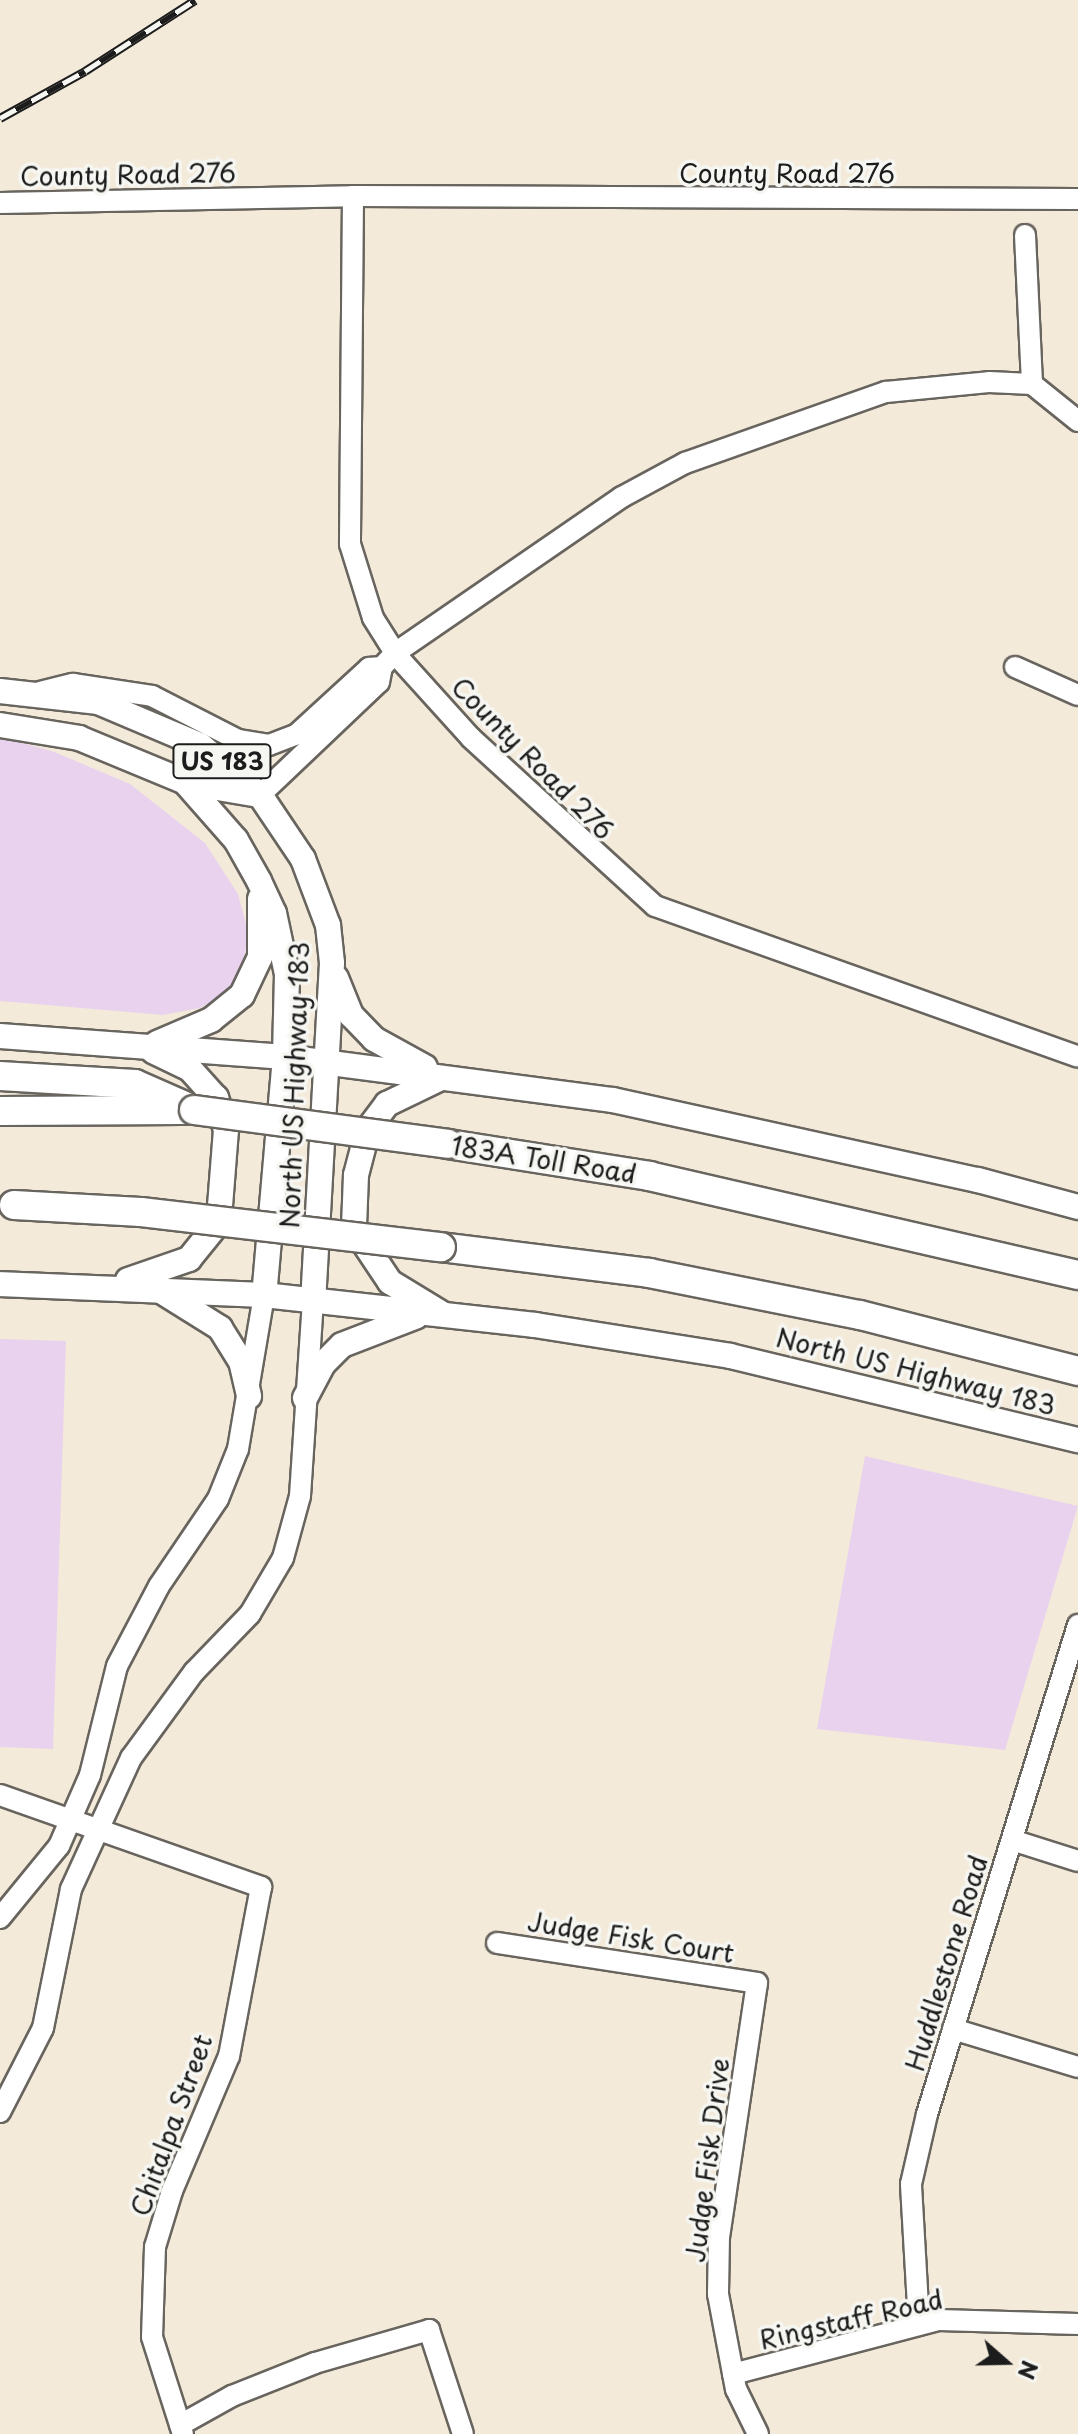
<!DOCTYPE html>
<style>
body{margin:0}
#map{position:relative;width:1078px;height:2434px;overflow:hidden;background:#f4eada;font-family:"Playpen Sans",sans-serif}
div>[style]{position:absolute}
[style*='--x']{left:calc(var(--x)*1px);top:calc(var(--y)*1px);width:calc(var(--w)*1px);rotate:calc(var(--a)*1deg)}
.built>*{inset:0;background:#e9d2ed}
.roads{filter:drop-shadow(2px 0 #68645e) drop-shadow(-2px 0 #68645e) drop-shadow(0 2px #68645e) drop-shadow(0 -2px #68645e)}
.minor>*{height:20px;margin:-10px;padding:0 10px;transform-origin:10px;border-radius:10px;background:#fff}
.major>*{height:24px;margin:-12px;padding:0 12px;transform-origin:12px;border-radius:12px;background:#fff}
.highway>*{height:28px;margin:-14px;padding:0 14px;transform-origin:14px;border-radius:14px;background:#fff}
.rail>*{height:9px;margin-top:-4.5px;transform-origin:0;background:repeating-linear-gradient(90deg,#f6f6f2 0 18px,#1c1c1c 0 36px);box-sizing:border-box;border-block:2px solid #1c1c1c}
.bridges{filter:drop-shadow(2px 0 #68645e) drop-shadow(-2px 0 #68645e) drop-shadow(0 2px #68645e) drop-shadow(0 -2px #68645e)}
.highway-bridge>*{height:28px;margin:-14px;padding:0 14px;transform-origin:14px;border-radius:14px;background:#fff}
span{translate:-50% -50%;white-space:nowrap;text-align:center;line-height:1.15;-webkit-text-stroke:7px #f6f6f2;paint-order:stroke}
.shield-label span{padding:2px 6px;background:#f6f6f2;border:2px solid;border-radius:6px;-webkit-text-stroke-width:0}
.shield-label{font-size:24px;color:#1c1c1c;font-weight:700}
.street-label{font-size:26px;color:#1c1c1c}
.north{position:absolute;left:966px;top:2322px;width:80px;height:80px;-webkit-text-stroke:6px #f6f6f2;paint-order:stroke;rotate:110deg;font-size:22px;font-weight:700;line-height:32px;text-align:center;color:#1c1c1c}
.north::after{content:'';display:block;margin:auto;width:28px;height:36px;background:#1c1c1c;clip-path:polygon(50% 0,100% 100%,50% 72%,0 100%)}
</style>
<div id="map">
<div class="built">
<div style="clip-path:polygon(0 737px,52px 751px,130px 784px,205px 843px,238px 894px,249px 935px,240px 975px,223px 995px,200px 1008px,163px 1015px,0 1001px)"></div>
<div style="clip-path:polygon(0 1339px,66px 1341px,53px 1749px,0 1747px)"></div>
<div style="clip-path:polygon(865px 1456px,1078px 1506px,1005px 1750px,817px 1729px)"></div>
</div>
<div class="roads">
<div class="minor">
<div style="--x:353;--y:196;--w:348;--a:90.5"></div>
<div style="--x:350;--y:544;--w:77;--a:72.7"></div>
<div style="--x:373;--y:618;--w:45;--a:57.7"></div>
<div style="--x:397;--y:656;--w:110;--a:47.9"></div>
<div style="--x:471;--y:738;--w:249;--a:42.4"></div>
<div style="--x:655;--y:906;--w:449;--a:19.6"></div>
<div style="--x:0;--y:203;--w:353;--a:-1.1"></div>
<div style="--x:353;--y:196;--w:725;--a:0.24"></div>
<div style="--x:1025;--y:235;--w:149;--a:87.3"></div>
<div style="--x:1015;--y:667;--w:69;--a:24"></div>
<div style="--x:40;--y:692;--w:34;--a:-14"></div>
<div style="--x:73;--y:684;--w:80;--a:8.6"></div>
<div style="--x:152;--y:696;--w:97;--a:27.1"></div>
<div style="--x:238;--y:740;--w:31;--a:9"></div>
<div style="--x:269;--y:745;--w:30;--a:-21"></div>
<div style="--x:297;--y:734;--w:98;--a:-42.5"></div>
<div style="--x:369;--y:668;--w:13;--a:-4"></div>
<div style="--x:260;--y:795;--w:164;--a:-43.5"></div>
<div style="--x:379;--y:682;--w:15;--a:-79"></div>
<div style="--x:382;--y:667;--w:19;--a:-47"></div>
<div style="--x:395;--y:653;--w:275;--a:-34.5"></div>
<div style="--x:622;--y:497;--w:72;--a:-28.4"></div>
<div style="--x:685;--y:463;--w:213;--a:-19.5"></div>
<div style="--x:886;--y:392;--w:103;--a:-5.5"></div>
<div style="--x:989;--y:382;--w:43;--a:2.7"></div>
<div style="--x:1032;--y:384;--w:59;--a:38.8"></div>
<div style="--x:0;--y:1795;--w:277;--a:19.4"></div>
<div style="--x:261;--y:1887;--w:172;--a:100.7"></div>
<div style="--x:229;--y:2056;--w:147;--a:112.9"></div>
<div style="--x:172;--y:2191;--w:59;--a:106.9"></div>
<div style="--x:155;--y:2247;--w:90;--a:91.9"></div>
<div style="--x:152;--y:2337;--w:102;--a:72.3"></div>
<div style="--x:1012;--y:1840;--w:69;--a:17.7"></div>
<div style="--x:0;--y:1918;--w:93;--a:-50.7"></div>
<div style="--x:59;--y:1846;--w:77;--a:-66.4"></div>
<div style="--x:90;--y:1775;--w:112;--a:-76.1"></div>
<div style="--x:117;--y:1666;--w:90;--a:-62.3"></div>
<div style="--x:159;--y:1586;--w:105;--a:-55.9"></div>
<div style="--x:218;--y:1499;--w:54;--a:-68.2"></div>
<div style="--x:238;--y:1449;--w:156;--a:-80.4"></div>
<div style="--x:497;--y:1943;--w:263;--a:8.7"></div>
<div style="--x:757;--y:1983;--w:256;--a:98.5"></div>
<div style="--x:719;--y:2236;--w:58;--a:91"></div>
<div style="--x:718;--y:2294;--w:97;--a:79.3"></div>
<div style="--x:736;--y:2389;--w:50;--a:63.9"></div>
<div style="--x:953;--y:2029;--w:131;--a:16.9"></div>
<div style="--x:0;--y:2112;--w:94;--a:-62.9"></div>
<div style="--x:43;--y:2028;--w:142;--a:-78.6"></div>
<div style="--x:71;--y:1889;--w:144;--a:-65.4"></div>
<div style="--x:131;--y:1758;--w:107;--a:-53.8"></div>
<div style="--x:194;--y:1672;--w:81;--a:-46"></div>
<div style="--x:250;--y:1614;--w:65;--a:-59.5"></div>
<div style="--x:283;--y:1558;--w:64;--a:-74.7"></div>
<div style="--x:300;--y:1496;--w:197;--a:-86.2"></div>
<div style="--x:919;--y:2324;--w:140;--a:-93.3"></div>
<div style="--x:911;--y:2184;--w:72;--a:-77.1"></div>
<div style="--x:927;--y:2114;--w:512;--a:-72.84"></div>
<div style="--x:733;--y:2374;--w:213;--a:-14.7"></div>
<div style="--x:939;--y:2320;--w:139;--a:1.6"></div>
<div style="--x:180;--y:2425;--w:60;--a:-29.1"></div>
<div style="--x:232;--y:2396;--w:89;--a:-21.7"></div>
<div style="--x:315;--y:2363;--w:119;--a:-16.1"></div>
<div style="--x:429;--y:2330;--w:109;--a:71.9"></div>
</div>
<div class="major">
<div style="--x:0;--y:691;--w:99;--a:6.4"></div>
<div style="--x:98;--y:702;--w:111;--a:22.9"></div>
<div style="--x:200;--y:745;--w:78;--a:39.8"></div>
<div style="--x:260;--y:795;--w:77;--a:56.1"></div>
<div style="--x:303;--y:859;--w:71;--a:69.3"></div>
<div style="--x:328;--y:925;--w:38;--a:84"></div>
<div style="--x:332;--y:963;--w:337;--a:93.2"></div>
<div style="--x:0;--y:725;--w:80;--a:9.3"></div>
<div style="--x:79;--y:738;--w:115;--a:22.5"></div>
<div style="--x:185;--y:782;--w:77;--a:48.7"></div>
<div style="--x:236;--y:840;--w:47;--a:60.7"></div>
<div style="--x:259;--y:881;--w:35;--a:65"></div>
<div style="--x:274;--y:913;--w:62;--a:78"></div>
<div style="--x:287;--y:974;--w:83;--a:91.4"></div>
<div style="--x:285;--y:1057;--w:239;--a:95"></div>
<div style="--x:188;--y:783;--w:73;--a:9.5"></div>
<div style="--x:336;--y:978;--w:40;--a:68"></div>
<div style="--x:351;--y:1015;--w:33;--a:46"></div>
<div style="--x:374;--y:1039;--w:58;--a:28.8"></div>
<div style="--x:0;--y:1036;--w:286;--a:4.2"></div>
<div style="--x:285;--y:1057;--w:331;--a:7.5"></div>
<div style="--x:613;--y:1100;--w:374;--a:12.4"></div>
<div style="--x:978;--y:1180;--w:104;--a:15.1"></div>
<div style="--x:157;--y:1043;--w:59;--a:-23.1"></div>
<div style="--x:211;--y:1020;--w:40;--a:-39"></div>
<div style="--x:242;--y:995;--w:42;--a:-64.7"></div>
<div style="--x:260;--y:957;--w:58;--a:-90"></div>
<div style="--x:439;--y:1079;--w:58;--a:154.3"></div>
<div style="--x:387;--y:1104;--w:31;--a:127"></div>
<div style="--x:368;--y:1129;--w:48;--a:104.6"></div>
<div style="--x:356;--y:1175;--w:53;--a:92.2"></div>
<div style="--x:354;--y:1228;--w:65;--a:56.3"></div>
<div style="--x:390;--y:1282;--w:60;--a:31.3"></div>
<div style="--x:128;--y:1280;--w:65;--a:-19"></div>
<div style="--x:189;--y:1259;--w:40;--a:-51"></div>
<div style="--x:214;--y:1228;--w:23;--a:-75"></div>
<div style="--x:220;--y:1206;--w:76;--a:-85.5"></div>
<div style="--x:226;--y:1130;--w:34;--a:-107"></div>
<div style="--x:216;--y:1098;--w:39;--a:-132"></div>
<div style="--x:190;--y:1069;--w:41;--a:-154.1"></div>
<div style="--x:0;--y:1284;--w:264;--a:2.4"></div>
<div style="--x:264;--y:1295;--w:273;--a:6.3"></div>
<div style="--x:535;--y:1325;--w:197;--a:9"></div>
<div style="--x:730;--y:1356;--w:358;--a:13.6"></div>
<div style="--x:161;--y:1291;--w:70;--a:32.1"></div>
<div style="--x:220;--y:1328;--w:39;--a:58"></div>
<div style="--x:241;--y:1361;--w:36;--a:77"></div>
<div style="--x:305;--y:1398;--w:40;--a:-62"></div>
<div style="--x:324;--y:1363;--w:25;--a:-45"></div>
<div style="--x:342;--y:1345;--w:80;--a:-21.1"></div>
</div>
<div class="highway">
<div style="--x:0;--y:1076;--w:135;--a:3.4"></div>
<div style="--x:135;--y:1084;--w:64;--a:23.8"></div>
<div style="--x:0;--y:1111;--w:183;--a:-0.3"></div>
<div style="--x:448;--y:1144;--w:204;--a:9"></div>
<div style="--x:649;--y:1176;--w:440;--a:13"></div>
<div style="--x:441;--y:1247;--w:210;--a:7.1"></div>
<div style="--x:649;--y:1273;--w:215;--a:11.3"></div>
<div style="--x:860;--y:1315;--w:225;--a:14.4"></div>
</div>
</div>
<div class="rail">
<div style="--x:0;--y:118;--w:97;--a:-28.9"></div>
<div style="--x:85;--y:71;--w:131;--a:-32.8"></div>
</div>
<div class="bridges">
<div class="highway-bridge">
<div style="--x:194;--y:1110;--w:256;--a:7.6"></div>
<div style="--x:14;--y:1205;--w:127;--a:3.2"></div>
<div style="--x:141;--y:1212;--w:302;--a:6.7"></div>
</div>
</div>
<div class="shield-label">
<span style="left:222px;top:761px">US 183</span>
</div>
<div class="street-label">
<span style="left:787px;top:173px">County Road 276</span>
<span style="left:128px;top:174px;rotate:-1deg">County Road 276</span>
<span style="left:533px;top:758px;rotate:45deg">County Road 276</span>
<span style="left:294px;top:1085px;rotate:-88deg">North US Highway 183</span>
<span style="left:544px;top:1159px;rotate:9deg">183A Toll Road</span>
<span style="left:916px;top:1371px;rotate:14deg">North US Highway 183</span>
<span style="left:631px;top:1937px;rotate:9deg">Judge Fisk Court</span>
<span style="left:946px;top:1963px;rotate:-73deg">Huddlestone Road</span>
<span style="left:171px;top:2125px;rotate:-70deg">Chitalpa Street</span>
<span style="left:707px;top:2160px;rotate:-83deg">Judge Fisk Drive</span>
<span style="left:851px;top:2319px;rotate:-13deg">Ringstaff Road</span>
</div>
<div class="north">N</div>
</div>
